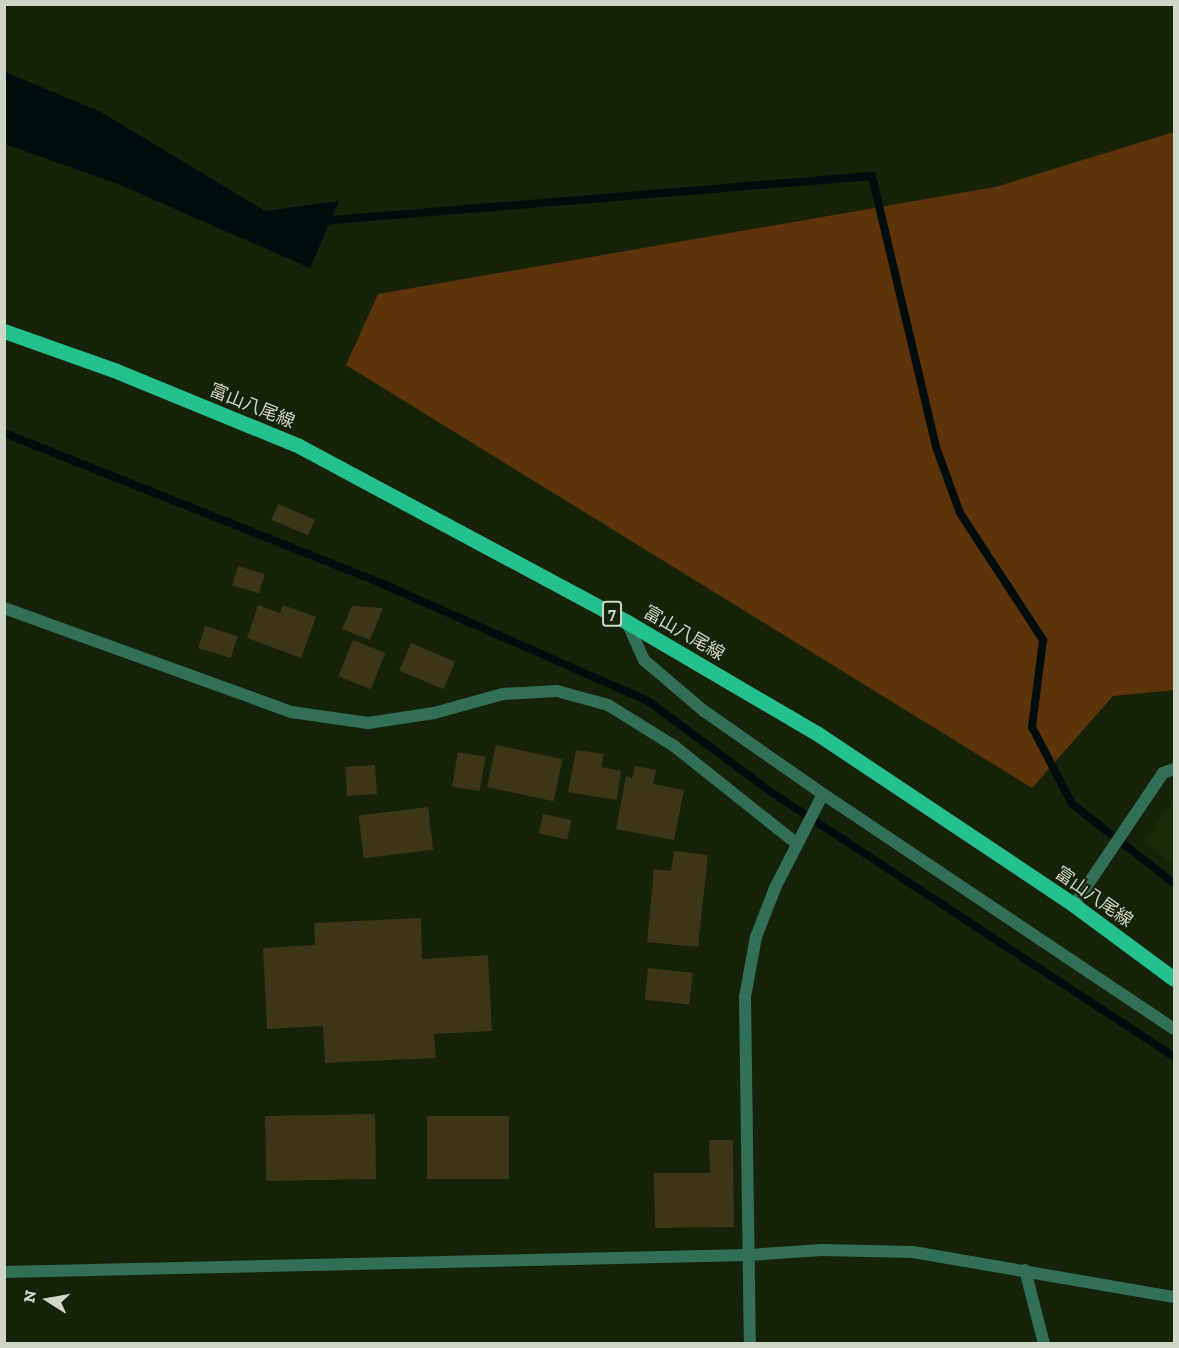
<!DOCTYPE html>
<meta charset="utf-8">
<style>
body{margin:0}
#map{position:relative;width:1179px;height:1348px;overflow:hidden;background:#162309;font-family:"Zilla Slab","Noto Sans JP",serif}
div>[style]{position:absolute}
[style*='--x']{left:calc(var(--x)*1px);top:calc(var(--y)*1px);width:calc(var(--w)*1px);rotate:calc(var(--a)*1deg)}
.built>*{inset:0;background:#1a2908}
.green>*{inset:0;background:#5d340a}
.water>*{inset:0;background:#010c0d}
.stream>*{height:8px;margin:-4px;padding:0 4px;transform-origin:4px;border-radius:4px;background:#010c0d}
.building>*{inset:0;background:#3c3517;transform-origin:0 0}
.minor>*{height:12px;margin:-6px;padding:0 6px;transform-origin:6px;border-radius:6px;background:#316f57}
.tertiary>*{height:12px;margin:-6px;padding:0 6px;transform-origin:6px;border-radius:6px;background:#316f57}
.primary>*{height:15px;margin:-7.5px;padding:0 7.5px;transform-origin:7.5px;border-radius:7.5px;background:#24c18f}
span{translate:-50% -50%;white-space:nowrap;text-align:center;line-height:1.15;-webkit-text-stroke:4.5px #162309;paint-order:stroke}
.shield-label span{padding:2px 4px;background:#162309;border:2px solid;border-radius:4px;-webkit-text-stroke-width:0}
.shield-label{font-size:16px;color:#ced6c6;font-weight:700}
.street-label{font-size:18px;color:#ced6c6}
.frame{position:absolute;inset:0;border:6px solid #ced6c6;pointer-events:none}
.north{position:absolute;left:18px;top:1270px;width:60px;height:60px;-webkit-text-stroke:4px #162309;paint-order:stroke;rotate:281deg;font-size:16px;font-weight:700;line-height:24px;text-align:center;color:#ced6c6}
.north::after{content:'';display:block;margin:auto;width:21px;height:27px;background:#ced6c6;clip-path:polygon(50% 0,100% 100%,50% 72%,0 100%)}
</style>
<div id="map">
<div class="built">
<div style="clip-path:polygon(1174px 805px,1174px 865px,1143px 841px,1166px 809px)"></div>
</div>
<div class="green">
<div style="clip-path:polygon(1174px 132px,1174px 690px,1113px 696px,1032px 788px,346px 365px,378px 294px,995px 187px)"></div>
</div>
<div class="water">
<div style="clip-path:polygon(5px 72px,99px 111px,265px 211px,339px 201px,310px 268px,118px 184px,5px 144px)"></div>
</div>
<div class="stream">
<div style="--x:322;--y:221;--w:552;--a:-4.68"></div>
<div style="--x:872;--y:176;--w:278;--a:76.7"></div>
<div style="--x:936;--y:447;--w:70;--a:70"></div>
<div style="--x:960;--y:513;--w:152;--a:56.8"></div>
<div style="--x:1043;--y:640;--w:88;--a:97.2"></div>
<div style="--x:1032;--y:727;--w:87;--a:62.5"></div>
<div style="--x:1072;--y:804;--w:129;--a:37.8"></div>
<div style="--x:4;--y:433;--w:410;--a:21.7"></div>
<div style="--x:385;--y:585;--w:287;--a:23.8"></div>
<div style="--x:648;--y:701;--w:153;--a:36.5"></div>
<div style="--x:771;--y:792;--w:482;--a:33.3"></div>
</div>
<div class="building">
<div style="left:278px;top:504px;width:40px;height:17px;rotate:23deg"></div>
<div style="left:238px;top:566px;width:28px;height:20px;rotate:17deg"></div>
<div style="clip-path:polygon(258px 605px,280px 613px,283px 605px,316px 617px,301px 658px,247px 638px)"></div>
<div style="clip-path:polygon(352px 606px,383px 608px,370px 640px,342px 629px)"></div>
<div style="left:205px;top:626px;width:34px;height:23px;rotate:17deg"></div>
<div style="left:353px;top:640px;width:35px;height:39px;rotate:22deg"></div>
<div style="left:411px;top:643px;width:48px;height:30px;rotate:23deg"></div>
<div style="left:496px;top:745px;width:68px;height:43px;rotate:12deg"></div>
<div style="clip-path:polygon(576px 750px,604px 754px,601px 767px,621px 771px,617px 800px,568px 792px)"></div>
<div style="left:458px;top:752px;width:28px;height:35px;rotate:10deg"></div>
<div style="left:375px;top:765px;width:29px;height:30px;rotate:86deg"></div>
<div style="clip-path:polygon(635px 766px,656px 770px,653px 784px,684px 790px,674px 840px,616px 829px,626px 776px,632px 778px)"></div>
<div style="left:428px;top:807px;width:43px;height:70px;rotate:83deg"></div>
<div style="left:543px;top:814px;width:29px;height:20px;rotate:12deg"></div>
<div style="clip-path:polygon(674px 851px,708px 855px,698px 947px,647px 942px,654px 869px,671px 871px)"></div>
<div style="clip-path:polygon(421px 918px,422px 959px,488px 955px,492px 1031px,434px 1034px,436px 1058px,325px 1063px,323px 1026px,267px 1029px,263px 948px,315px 945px,314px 923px)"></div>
<div style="left:648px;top:968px;width:45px;height:32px;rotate:6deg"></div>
<div style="left:375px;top:1114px;width:65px;height:110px;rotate:89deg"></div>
<div style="left:427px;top:1116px;width:82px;height:63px"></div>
<div style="clip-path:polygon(709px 1140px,733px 1140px,734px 1227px,655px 1228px,654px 1173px,710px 1173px)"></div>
</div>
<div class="minor">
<div style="--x:4;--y:608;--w:305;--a:19.9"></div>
<div style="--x:291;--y:712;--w:78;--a:8.1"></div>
<div style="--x:368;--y:723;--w:67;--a:-8.6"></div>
<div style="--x:434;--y:713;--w:72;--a:-15.4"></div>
<div style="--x:503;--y:694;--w:54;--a:-3.2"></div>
<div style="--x:557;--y:691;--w:53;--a:15.4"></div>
<div style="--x:608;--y:705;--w:78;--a:31.8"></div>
<div style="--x:674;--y:746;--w:157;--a:38.5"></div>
<div style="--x:627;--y:622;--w:42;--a:65.9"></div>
<div style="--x:644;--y:660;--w:79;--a:40.4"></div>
<div style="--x:704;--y:711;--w:145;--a:34.9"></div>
<div style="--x:823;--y:794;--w:106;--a:117.1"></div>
<div style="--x:775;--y:888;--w:53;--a:111.2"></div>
<div style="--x:756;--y:937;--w:61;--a:100.4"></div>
<div style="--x:745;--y:997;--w:347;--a:89.2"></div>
<div style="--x:823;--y:794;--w:422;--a:33.8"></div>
<div style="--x:1074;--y:905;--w:159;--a:-56"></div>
<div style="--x:1163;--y:773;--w:12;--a:-20"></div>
<div style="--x:1025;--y:1270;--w:76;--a:75.6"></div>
</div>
<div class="tertiary">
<div style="--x:4;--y:1272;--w:744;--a:-1.31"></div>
<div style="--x:748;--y:1255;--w:74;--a:-3.9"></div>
<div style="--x:822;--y:1250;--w:91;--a:1.3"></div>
<div style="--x:913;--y:1252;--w:265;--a:9.8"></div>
</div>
<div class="primary">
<div style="--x:4;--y:331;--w:117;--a:19.5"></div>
<div style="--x:114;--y:370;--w:200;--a:22.3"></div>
<div style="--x:299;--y:446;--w:372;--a:28.2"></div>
<div style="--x:627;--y:622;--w:221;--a:30.4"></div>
<div style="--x:818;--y:734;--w:308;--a:33.7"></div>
<div style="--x:1074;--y:905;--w:124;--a:36.5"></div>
</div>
<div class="shield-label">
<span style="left:612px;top:614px">7</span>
</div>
<div class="street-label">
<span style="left:252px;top:406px;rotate:22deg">富山八尾線</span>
<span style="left:684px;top:633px;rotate:30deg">富山八尾線</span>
<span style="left:1094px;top:897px;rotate:35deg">富山八尾線</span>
</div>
<div class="frame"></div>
<div class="north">N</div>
</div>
